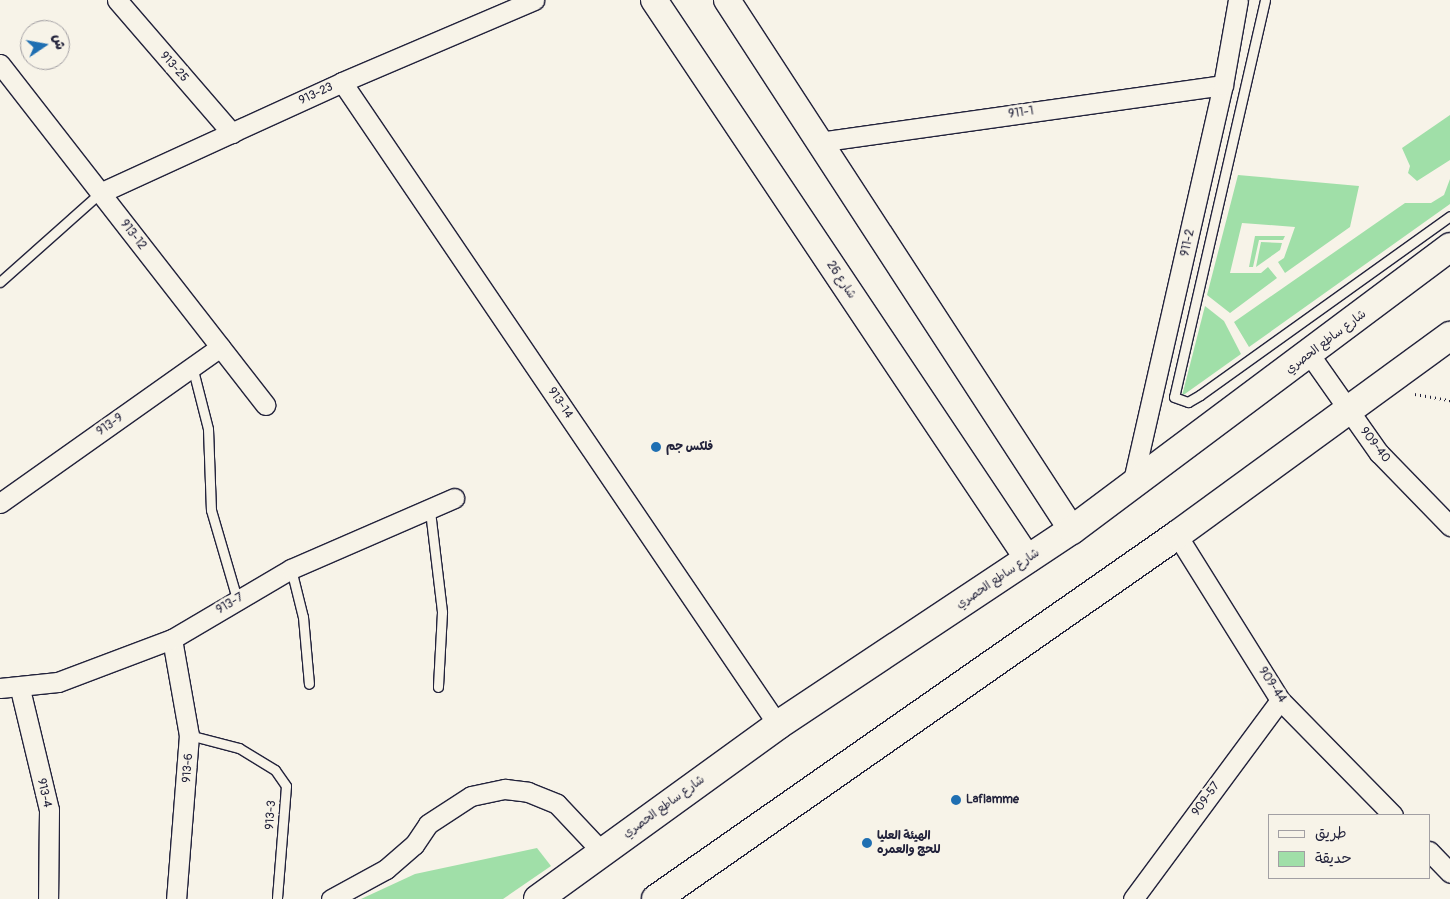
<!DOCTYPE html>
<meta charset="utf-8">
<style>
body{margin:0}
#map{position:relative;width:1450px;height:899px;overflow:hidden;background:#f7f3e8;font-family:Pangolin,"Playpen Sans Arabic",sans-serif}
div>[style]{position:absolute}
[style*='--x']{left:calc(var(--x)*1px);top:calc(var(--y)*1px);width:calc(var(--w)*1px);rotate:calc(var(--a)*1deg)}
.green>*{inset:0;background:#a0dfa8}
.path>*{height:3px;margin-top:-1.5px;transform-origin:0;background:repeating-linear-gradient(90deg,#22223b 0 1px,transparent 0 5px)}
.roads{filter:drop-shadow(1px 0 #22223b) drop-shadow(-1px 0 #22223b) drop-shadow(0 1px #22223b) drop-shadow(0 -1px #22223b)}
.lane>*{height:9px;margin:-4.5px;padding:0 4.5px;transform-origin:4.5px;border-radius:4.5px;background:#f7f3e8}
.street>*{height:19px;margin:-9.5px;padding:0 9.5px;transform-origin:9.5px;border-radius:9.5px;background:#f7f3e8}
.secondary>*{height:26px;margin:-13px;padding:0 13px;transform-origin:13px;border-radius:13px;background:#f7f3e8}
.primary>*{height:28px;margin:-14px;padding:0 14px;transform-origin:14px;border-radius:14px;background:#f7f3e8}
.dots>*{width:14px;height:14px;translate:-50% -50%;box-sizing:border-box;border:2px solid #f7f3e8;border-radius:50%}
span{translate:-50% -50%;white-space:nowrap;text-align:center;line-height:1.15;-webkit-text-stroke:5px #f7f3e8;paint-order:stroke}
.street-label{font-size:12px;color:#22223b}
.poi-label{font-size:12px;color:#22223b;font-weight:700}
.left{translate:0 -50%;text-align:left}
.legend{position:absolute;left:1268px;top:814px;width:162px;height:65px;box-sizing:border-box;background:#f7f3e8;border:1px solid #a29fa3;margin:0;padding:6px 9px;list-style:none;font-size:15px;color:#22223b}
.legend li{display:flex;align-items:center;gap:10px;height:25px}
.legend b{width:25px;border:1px solid #a29fa3}
.north{position:absolute;left:20px;top:20px;width:50px;height:50px;box-sizing:border-box;background:#f7f3e8;border:1px solid #a29fa3;border-radius:50%;rotate:78deg;font-size:14px;font-weight:700;line-height:20px;text-align:center;color:#22223b}
.north::after{content:'';display:block;margin:auto;width:18px;height:22px;background:#1f6fb2;clip-path:polygon(50% 0,100% 100%,50% 72%,0 100%)}
</style>
<div id="map">
<div class="green">
<div style="clip-path:polygon(1450px 115px,1450px 160px,1417px 181px,1408px 173px,1410px 166px,1402px 148px)"></div>
<div style="clip-path:polygon(1238px 175px,1359px 186px,1350px 227px,1285px 273px,1278px 262px,1284px 258px,1295px 227px,1242px 223px,1230px 273px,1261px 273px,1268px 267px,1277px 278px,1230px 313px,1207px 295px)"></div>
<div style="clip-path:polygon(1450px 179px,1450px 204px,1249px 347px,1234px 322px,1405px 203px,1431px 203px,1444px 195px)"></div>
<div style="clip-path:polygon(1255px 236px,1285px 236px,1283px 240px,1259px 240px,1253px 267px,1249px 267px)"></div>
<div style="clip-path:polygon(1261px 242px,1282px 243px,1280px 250px,1256px 267px)"></div>
<div style="clip-path:polygon(1205px 306px,1224px 321px,1241px 354px,1182px 396px)"></div>
<div style="clip-path:polygon(537px 848px,551px 866px,503px 899px,361px 899px,415px 874px)"></div>
</div>
<div class="path">
<div style="--x:1415;--y:394;--w:36;--a:10"></div>
</div>
<div class="roads">
<div class="lane">
<div style="--x:1265;--y:0;--w:407;--a:102.9"></div>
<div style="--x:1174;--y:397;--w:15;--a:20"></div>
<div style="--x:1188;--y:402;--w:14;--a:-30"></div>
<div style="--x:1200;--y:395;--w:307;--a:-35.6"></div>
<div style="--x:0;--y:282;--w:134;--a:-41.7"></div>
<div style="--x:192;--y:366;--w:65;--a:75.7"></div>
<div style="--x:208;--y:429;--w:81;--a:87.9"></div>
<div style="--x:211;--y:510;--w:93;--a:73.7"></div>
<div style="--x:430;--y:511;--w:102;--a:83.2"></div>
<div style="--x:442;--y:612;--w:75;--a:93.1"></div>
<div style="--x:291;--y:569;--w:49;--a:76"></div>
<div style="--x:303;--y:617;--w:67;--a:84.9"></div>
<div style="--x:189;--y:735;--w:52;--a:14.6"></div>
<div style="--x:239;--y:748;--w:42;--a:31.4"></div>
<div style="--x:275;--y:770;--w:19;--a:55"></div>
<div style="--x:286;--y:786;--w:113;--a:94.6"></div>
</div>
<div class="street">
<div style="--x:117;--y:0;--w:176;--a:49.2"></div>
<div style="--x:0;--y:64;--w:432;--a:52.1"></div>
<div style="--x:342;--y:82;--w:777;--a:55.86"></div>
<div style="--x:818;--y:142;--w:409;--a:-8"></div>
<div style="--x:100;--y:193;--w:266;--a:-24.6"></div>
<div style="--x:342;--y:82;--w:209;--a:-23.1"></div>
<div style="--x:1310;--y:355;--w:120;--a:54.9"></div>
<div style="--x:1379;--y:453;--w:102;--a:45.8"></div>
<div style="--x:1132;--y:485;--w:410;--a:-77.2"></div>
<div style="--x:1223;--y:85;--w:86;--a:-80"></div>
<div style="--x:0;--y:503;--w:270;--a:-35.3"></div>
<div style="--x:1177;--y:535;--w:195;--a:58"></div>
<div style="--x:1280;--y:700;--w:161;--a:45.5"></div>
<div style="--x:172;--y:639;--w:97;--a:80"></div>
<div style="--x:189;--y:735;--w:165;--a:94.5"></div>
<div style="--x:0;--y:688;--w:58;--a:-5.9"></div>
<div style="--x:58;--y:682;--w:122;--a:-20.7"></div>
<div style="--x:172;--y:639;--w:138;--a:-30.5"></div>
<div style="--x:291;--y:569;--w:178;--a:-23.5"></div>
<div style="--x:20;--y:689;--w:124;--a:76.5"></div>
<div style="--x:49;--y:810;--w:89;--a:90.6"></div>
<div style="--x:1429;--y:851;--w:30;--a:46"></div>
<div style="--x:331;--y:899;--w:63;--a:-28.6"></div>
<div style="--x:386;--y:869;--w:37;--a:-41"></div>
<div style="--x:414;--y:845;--w:25;--a:-56"></div>
<div style="--x:428;--y:824;--w:51;--a:-33.1"></div>
<div style="--x:471;--y:796;--w:35;--a:-12"></div>
<div style="--x:505;--y:789;--w:23;--a:7"></div>
<div style="--x:528;--y:792;--w:31;--a:22"></div>
<div style="--x:557;--y:804;--w:66;--a:46.8"></div>
<div style="--x:1133;--y:899;--w:247;--a:-53.5"></div>
</div>
<div class="secondary">
<div style="--x:654;--y:0;--w:673;--a:56.22"></div>
<div style="--x:727;--y:0;--w:632;--a:56.94"></div>
</div>
<div class="primary">
<div style="--x:538;--y:899;--w:296;--a:-35.9"></div>
<div style="--x:778;--y:725;--w:353;--a:-33.6"></div>
<div style="--x:1072;--y:530;--w:472;--a:-36.8"></div>
<div style="--x:656;--y:899;--w:636;--a:-34.94"></div>
<div style="--x:1177;--y:535;--w:338;--a:-36.1"></div>
</div>
</div>
<div class="dots">
<div style="left:656px;top:447px;background:#1f6fb2"></div>
<div style="left:956px;top:800px;background:#1f6fb2"></div>
<div style="left:867px;top:843px;background:#1f6fb2"></div>
</div>
<div class="street-label">
<span style="left:174px;top:67px;rotate:48deg">913-25</span>
<span style="left:316px;top:94px;rotate:-25deg">913-23</span>
<span style="left:1021px;top:113px;rotate:-8deg">911-1</span>
<span style="left:133px;top:235px;rotate:52deg">913-12</span>
<span style="left:1188px;top:243px;rotate:-78deg">911-2</span>
<span style="left:841px;top:280px;rotate:56deg">شارع 26</span>
<span style="left:1326px;top:342px;rotate:-37deg">شارع ساطع الحصري</span>
<span style="left:560px;top:403px;rotate:56deg">913-14</span>
<span style="left:110px;top:425px;rotate:-35deg">913-9</span>
<span style="left:1375px;top:445px;rotate:52deg">909-40</span>
<span style="left:998px;top:579px;rotate:-34deg">شارع ساطع الحصري</span>
<span style="left:230px;top:604px;rotate:-31deg">913-7</span>
<span style="left:1272px;top:685px;rotate:56deg">909-44</span>
<span style="left:188px;top:768px;rotate:-86deg">913-6</span>
<span style="left:44px;top:793px;rotate:77deg">913-4</span>
<span style="left:1206px;top:799px;rotate:-54deg">909-57</span>
<span style="left:664px;top:807px;rotate:-36deg">شارع ساطع الحصري</span>
<span style="left:271px;top:815px;rotate:-86deg">913-3</span>
</div>
<div class="poi-label">
<span class="left" style="left:666px;top:447px">فلكس جم</span>
<span class="left" style="left:966px;top:800px">Laflamme</span>
<span class="left" style="left:877px;top:843px">الهيئة العليا<br>للحج والعمره</span>
</div>
<ul class="legend">
<li><b style="height:6px;background:#f7f3e8"></b>طريق</li>
<li><b style="height:14px;background:#a0dfa8"></b>حديقة</li>
</ul>
<div class="north">ش</div>
</div>
